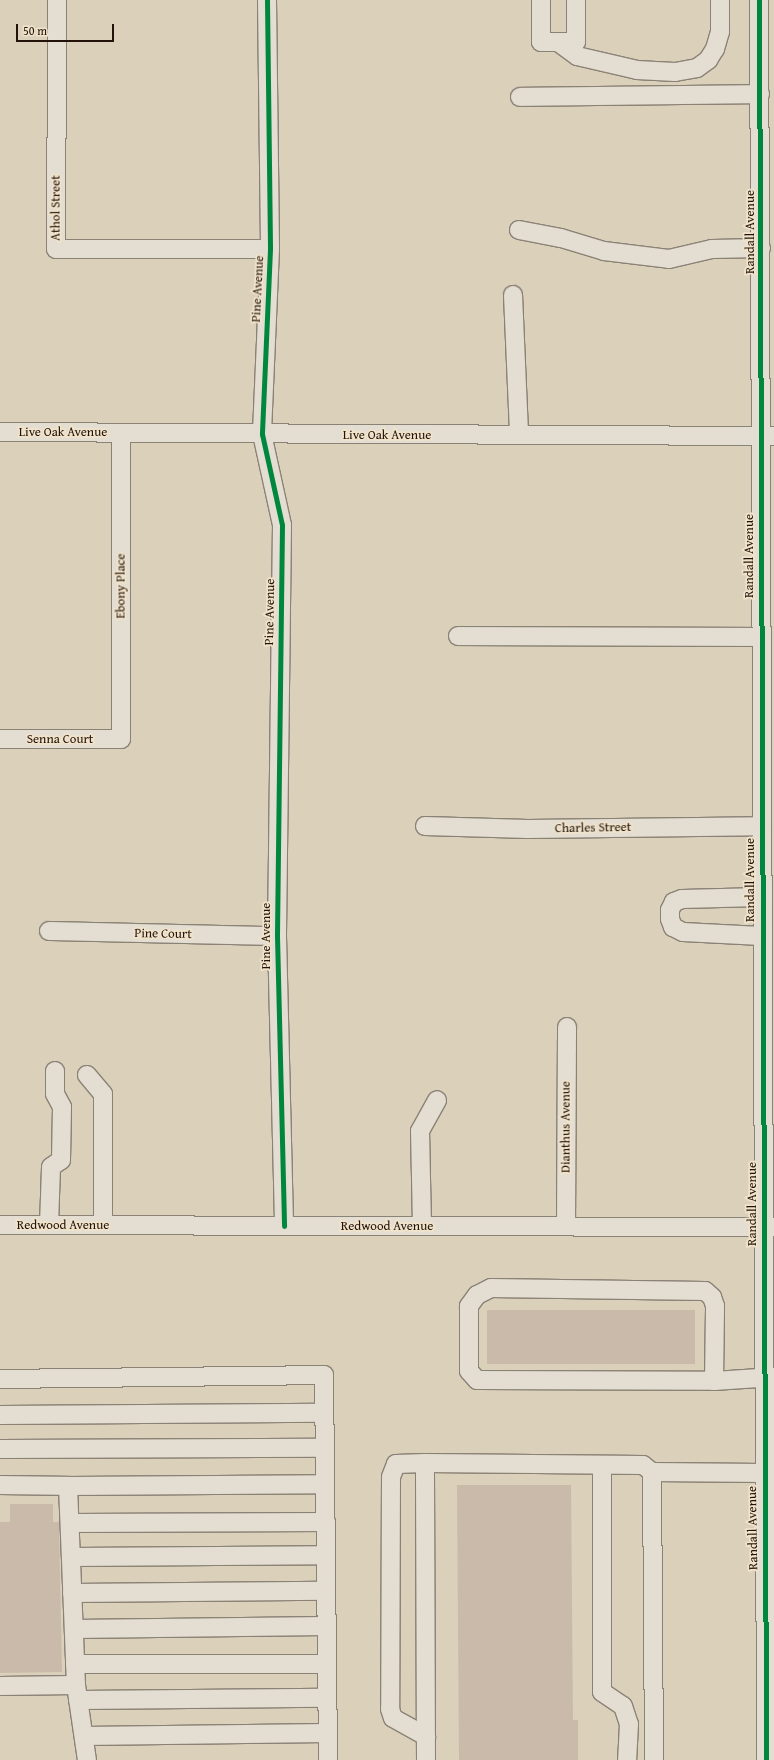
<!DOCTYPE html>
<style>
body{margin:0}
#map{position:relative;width:774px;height:1760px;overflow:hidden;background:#dbd0ba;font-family:"Gentium Book Plus",serif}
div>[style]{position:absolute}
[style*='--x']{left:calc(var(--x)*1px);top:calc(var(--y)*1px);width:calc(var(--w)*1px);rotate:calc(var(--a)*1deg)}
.building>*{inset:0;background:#cabaaa;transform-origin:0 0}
.roads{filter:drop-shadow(1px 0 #8b8276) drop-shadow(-1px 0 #8b8276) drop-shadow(0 1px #8b8276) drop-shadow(0 -1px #8b8276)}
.minor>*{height:18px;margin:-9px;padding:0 9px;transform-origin:9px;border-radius:9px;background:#e3ddd2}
.cycleway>*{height:5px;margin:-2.5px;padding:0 2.5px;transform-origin:2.5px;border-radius:2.5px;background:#00873e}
span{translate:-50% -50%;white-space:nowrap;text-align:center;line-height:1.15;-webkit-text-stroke:3.5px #f0e3ca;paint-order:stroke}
.street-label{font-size:13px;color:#22120a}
.scale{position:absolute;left:16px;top:24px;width:98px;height:18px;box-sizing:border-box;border:2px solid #22120a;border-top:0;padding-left:5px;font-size:12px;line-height:14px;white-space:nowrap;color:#22120a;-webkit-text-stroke:3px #f0e3ca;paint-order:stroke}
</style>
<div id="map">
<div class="building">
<div style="left:487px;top:1310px;width:208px;height:54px"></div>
<div style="clip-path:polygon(457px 1485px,571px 1485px,573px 1720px,578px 1720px,578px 1760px,459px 1760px)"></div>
<div style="clip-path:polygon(10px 1504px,53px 1504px,53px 1522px,59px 1522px,62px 1672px,0 1673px,0 1522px,10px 1522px)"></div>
</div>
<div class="roads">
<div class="minor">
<div style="--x:57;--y:0;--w:249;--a:90.2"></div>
<div style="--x:56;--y:249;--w:214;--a:0"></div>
<div style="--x:267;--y:0;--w:249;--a:89.3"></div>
<div style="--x:270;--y:249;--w:185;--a:92.5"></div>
<div style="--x:262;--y:434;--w:93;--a:77.6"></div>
<div style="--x:282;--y:525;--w:411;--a:90.7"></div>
<div style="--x:277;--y:936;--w:290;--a:88.6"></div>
<div style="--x:541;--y:0;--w:42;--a:90"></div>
<div style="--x:541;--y:42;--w:35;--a:0"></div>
<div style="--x:576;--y:42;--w:42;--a:-90"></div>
<div style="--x:759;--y:0;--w:1760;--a:89.77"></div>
<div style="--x:558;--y:42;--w:24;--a:36"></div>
<div style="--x:577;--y:56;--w:62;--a:13.1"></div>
<div style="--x:637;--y:70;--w:38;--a:3"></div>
<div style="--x:675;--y:72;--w:22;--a:-10"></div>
<div style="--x:697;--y:68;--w:14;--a:-36"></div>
<div style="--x:708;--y:60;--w:13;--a:-58"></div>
<div style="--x:715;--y:49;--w:18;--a:-74"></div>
<div style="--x:720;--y:32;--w:32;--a:-90"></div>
<div style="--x:520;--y:97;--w:240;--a:-0.7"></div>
<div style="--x:519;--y:230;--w:43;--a:10.8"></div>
<div style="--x:561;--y:238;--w:45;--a:16.8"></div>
<div style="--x:604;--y:251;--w:65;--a:7"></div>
<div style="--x:669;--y:259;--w:44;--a:-13.1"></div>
<div style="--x:712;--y:249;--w:49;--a:-1.2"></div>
<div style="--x:513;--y:295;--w:140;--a:87.5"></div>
<div style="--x:0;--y:432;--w:774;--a:0.3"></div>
<div style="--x:458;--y:636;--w:302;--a:0.2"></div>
<div style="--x:0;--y:739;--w:121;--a:0"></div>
<div style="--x:121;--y:739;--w:306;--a:-90"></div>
<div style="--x:425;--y:826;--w:103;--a:1.7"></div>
<div style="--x:528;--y:829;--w:233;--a:-0.7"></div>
<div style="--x:761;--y:897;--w:79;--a:178.5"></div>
<div style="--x:682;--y:899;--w:9;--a:159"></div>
<div style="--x:674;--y:902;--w:9;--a:117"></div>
<div style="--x:670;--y:910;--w:9;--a:90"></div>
<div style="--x:670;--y:919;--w:9;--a:69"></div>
<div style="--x:673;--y:927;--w:11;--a:27"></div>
<div style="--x:683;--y:932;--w:78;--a:2.9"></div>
<div style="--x:49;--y:931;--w:228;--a:1.3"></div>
<div style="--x:87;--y:1075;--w:25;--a:50"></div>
<div style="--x:103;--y:1094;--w:131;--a:90"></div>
<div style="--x:0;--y:1225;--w:774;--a:0.15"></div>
<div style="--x:49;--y:1225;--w:58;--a:-88"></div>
<div style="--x:51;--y:1167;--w:12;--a:-35"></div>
<div style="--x:61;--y:1160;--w:53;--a:-88.9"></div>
<div style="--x:62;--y:1107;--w:15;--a:-118"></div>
<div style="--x:55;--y:1094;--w:23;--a:-90"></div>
<div style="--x:422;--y:1226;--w:95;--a:-91.2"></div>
<div style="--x:420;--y:1131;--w:35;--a:-61"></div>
<div style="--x:566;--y:1226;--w:199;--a:-89.7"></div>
<div style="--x:0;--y:1379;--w:324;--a:-0.7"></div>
<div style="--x:324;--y:1375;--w:385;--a:89.4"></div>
<div style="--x:714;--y:1381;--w:75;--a:-89.2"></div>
<div style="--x:715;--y:1306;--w:9;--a:-108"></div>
<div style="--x:712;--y:1297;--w:9;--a:-139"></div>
<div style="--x:705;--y:1291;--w:214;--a:-179.2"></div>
<div style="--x:491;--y:1288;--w:16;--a:153"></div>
<div style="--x:477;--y:1295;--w:14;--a:126"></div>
<div style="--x:469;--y:1306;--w:65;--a:90"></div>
<div style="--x:469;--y:1371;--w:12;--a:48"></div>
<div style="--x:477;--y:1380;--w:237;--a:0.2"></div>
<div style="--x:714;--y:1381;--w:60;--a:-3.8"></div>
<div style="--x:0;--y:1415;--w:324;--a:-0.4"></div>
<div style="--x:0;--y:1449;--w:325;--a:-0.2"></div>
<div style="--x:425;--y:1463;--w:29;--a:178"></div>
<div style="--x:396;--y:1464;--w:14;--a:111"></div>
<div style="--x:391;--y:1477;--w:232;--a:90.2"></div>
<div style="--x:390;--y:1709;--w:9;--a:72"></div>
<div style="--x:393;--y:1718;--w:38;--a:29"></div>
<div style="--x:602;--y:1465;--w:227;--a:90"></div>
<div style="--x:602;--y:1692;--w:25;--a:34"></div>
<div style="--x:623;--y:1706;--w:19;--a:72"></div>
<div style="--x:629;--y:1724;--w:36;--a:93"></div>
<div style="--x:652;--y:1472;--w:111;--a:0.5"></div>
<div style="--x:0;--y:1485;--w:68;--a:0.8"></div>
<div style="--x:68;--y:1486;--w:199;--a:87.7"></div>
<div style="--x:76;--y:1685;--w:76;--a:81.7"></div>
<div style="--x:68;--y:1486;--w:257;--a:-0.4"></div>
<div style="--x:70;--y:1523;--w:256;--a:-0.2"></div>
<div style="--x:71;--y:1557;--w:255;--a:-0.4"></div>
<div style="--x:72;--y:1593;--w:254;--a:-0.5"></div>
<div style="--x:74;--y:1629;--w:252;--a:-0.7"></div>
<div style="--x:75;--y:1664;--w:252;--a:0"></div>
<div style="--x:0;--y:1686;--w:76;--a:-0.8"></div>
<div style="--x:78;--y:1700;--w:249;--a:-0.5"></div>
<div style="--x:84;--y:1736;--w:243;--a:-0.7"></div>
<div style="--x:426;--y:1760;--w:297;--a:-90.2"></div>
<div style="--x:425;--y:1463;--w:218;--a:0.5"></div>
<div style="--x:643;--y:1465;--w:11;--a:38"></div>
<div style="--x:652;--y:1472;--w:288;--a:89.6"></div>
</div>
</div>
<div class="cycleway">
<div style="--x:267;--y:0;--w:249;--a:89.3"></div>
<div style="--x:270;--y:249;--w:185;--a:92.5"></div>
<div style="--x:262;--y:434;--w:93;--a:77.6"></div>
<div style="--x:282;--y:525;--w:411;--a:90.7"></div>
<div style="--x:277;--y:936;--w:290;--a:88.6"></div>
<div style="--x:759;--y:0;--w:1760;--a:89.77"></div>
</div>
<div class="street-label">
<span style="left:56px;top:208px;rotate:-90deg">Athol Street</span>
<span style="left:750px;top:232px;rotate:-90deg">Randall Avenue</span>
<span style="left:258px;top:289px;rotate:-87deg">Pine Avenue</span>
<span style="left:63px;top:432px">Live Oak Avenue</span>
<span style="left:387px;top:435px">Live Oak Avenue</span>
<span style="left:749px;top:556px;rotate:-90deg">Randall Avenue</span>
<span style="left:121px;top:586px;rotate:-90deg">Ebony Place</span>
<span style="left:270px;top:612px;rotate:-89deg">Pine Avenue</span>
<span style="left:60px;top:739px">Senna Court</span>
<span style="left:593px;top:828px;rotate:-1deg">Charles Street</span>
<span style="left:750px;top:880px;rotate:-90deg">Randall Avenue</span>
<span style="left:163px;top:934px;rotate:1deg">Pine Court</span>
<span style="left:266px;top:936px;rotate:-90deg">Pine Avenue</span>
<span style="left:566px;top:1127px;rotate:-90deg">Dianthus Avenue</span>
<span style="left:752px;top:1204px;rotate:-90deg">Randall Avenue</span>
<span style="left:63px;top:1225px">Redwood Avenue</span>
<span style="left:387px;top:1226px">Redwood Avenue</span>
<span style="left:753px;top:1528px;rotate:-91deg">Randall Avenue</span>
</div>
<div class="scale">50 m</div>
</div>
